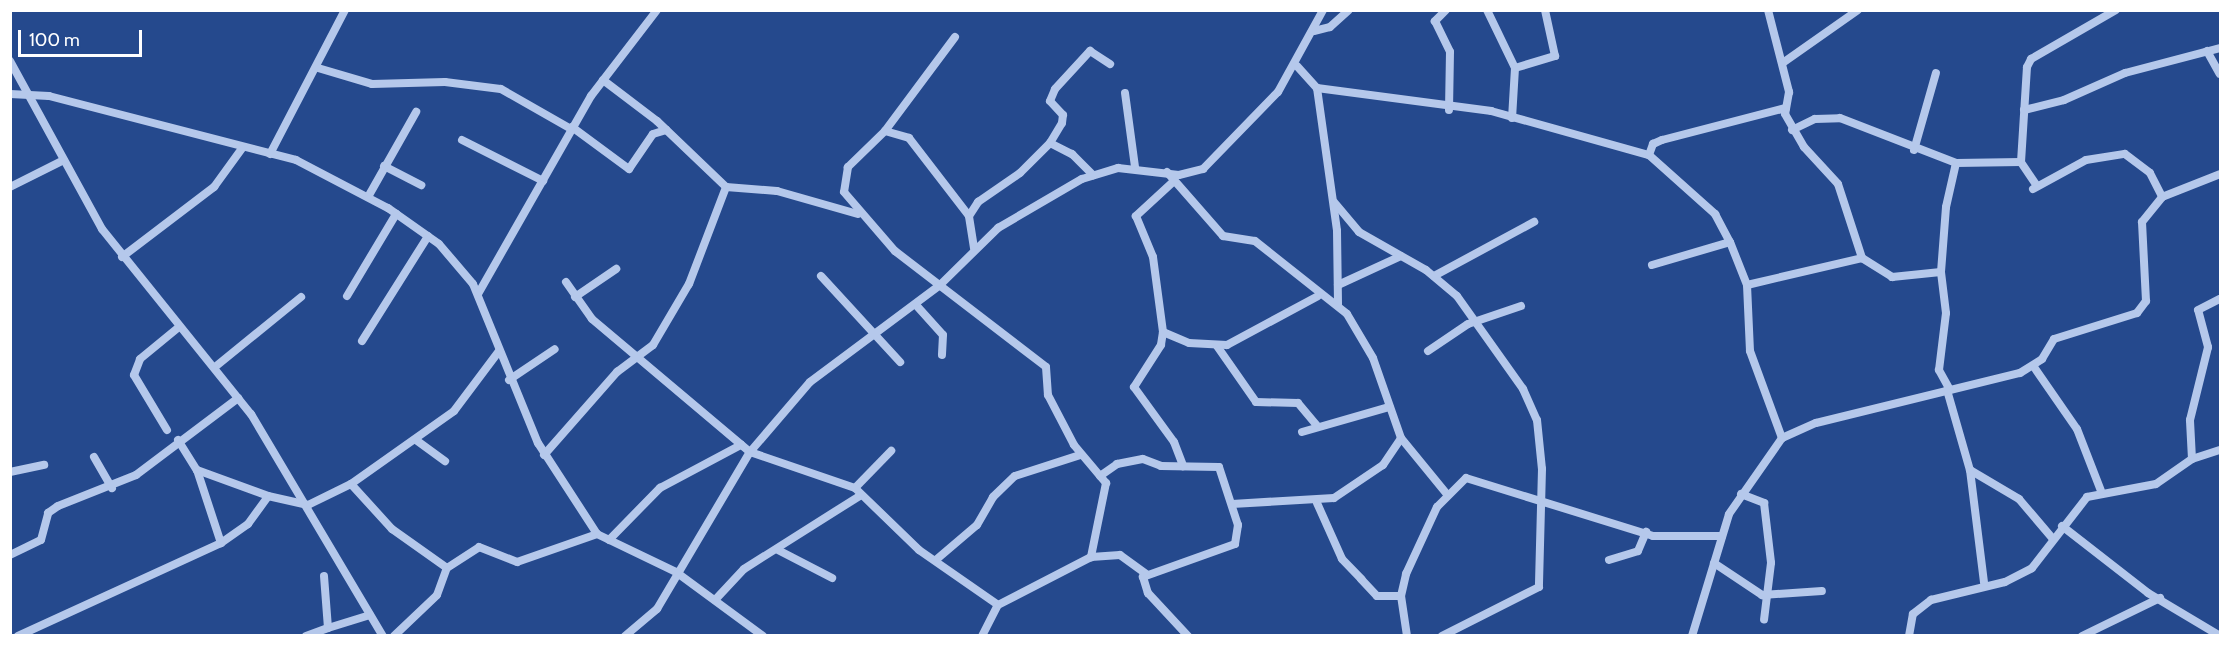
<!DOCTYPE html>
<style>
body{margin:0}
#map{position:relative;width:2231px;height:646px;overflow:hidden;background:#25498d;font-family:Cabin,sans-serif}
div>[style]{position:absolute}
[style*='--x']{left:calc(var(--x)*1px);top:calc(var(--y)*1px);width:calc(var(--w)*1px);rotate:calc(var(--a)*1deg)}
.minor>*{height:8px;margin:-4px;padding:0 4px;transform-origin:4px;border-radius:4px;background:#b5c8eb}
span{translate:-50% -50%;white-space:nowrap;text-align:center;line-height:1.15;-webkit-text-stroke:4.5px #25498d;paint-order:stroke}
.frame{position:absolute;inset:0;border:12px solid #fff;pointer-events:none}
.scale{position:absolute;left:18px;top:30px;width:124px;height:27px;box-sizing:border-box;border:3px solid #fff;border-top:0;padding-left:8px;font-size:18px;line-height:21px;white-space:nowrap;color:#fff;-webkit-text-stroke:4px #25498d;paint-order:stroke}
</style>
<div id="map">
<div class="minor">
<div style="--x:1446;--y:10;--w:16;--a:135"></div>
<div style="--x:1435;--y:21;--w:34;--a:64"></div>
<div style="--x:1450;--y:52;--w:58;--a:91"></div>
<div style="--x:1487;--y:10;--w:64;--a:64.2"></div>
<div style="--x:1515;--y:68;--w:50;--a:93.4"></div>
<div style="--x:1768;--y:10;--w:85;--a:75.6"></div>
<div style="--x:1789;--y:92;--w:22;--a:100"></div>
<div style="--x:1785;--y:114;--w:38;--a:60"></div>
<div style="--x:1804;--y:147;--w:50;--a:47.4"></div>
<div style="--x:1838;--y:184;--w:78;--a:72"></div>
<div style="--x:1862;--y:258;--w:36;--a:32"></div>
<div style="--x:1892;--y:277;--w:49;--a:-5.8"></div>
<div style="--x:1314;--y:31;--w:16;--a:-14"></div>
<div style="--x:1330;--y:27;--w:25;--a:-42"></div>
<div style="--x:955;--y:37;--w:117;--a:126.7"></div>
<div style="--x:885;--y:131;--w:52;--a:135.8"></div>
<div style="--x:848;--y:167;--w:25;--a:99"></div>
<div style="--x:844;--y:192;--w:78;--a:49.2"></div>
<div style="--x:895;--y:251;--w:190;--a:37.5"></div>
<div style="--x:1046;--y:367;--w:28;--a:86"></div>
<div style="--x:1048;--y:395;--w:56;--a:62.5"></div>
<div style="--x:1074;--y:445;--w:50;--a:49.9"></div>
<div style="--x:1106;--y:483;--w:76;--a:101.5"></div>
<div style="--x:2207;--y:51;--w:26;--a:61"></div>
<div style="--x:10;--y:61;--w:192;--a:61.3"></div>
<div style="--x:102;--y:229;--w:238;--a:51.2"></div>
<div style="--x:251;--y:414;--w:258;--a:59.3"></div>
<div style="--x:1784;--y:62;--w:90;--a:-35.1"></div>
<div style="--x:1297;--y:66;--w:30;--a:48"></div>
<div style="--x:1317;--y:88;--w:144;--a:82"></div>
<div style="--x:1337;--y:231;--w:74;--a:89.2"></div>
<div style="--x:318;--y:68;--w:56;--a:16.5"></div>
<div style="--x:372;--y:84;--w:73;--a:-1.6"></div>
<div style="--x:445;--y:82;--w:56;--a:7.1"></div>
<div style="--x:501;--y:89;--w:81;--a:29.7"></div>
<div style="--x:1515;--y:68;--w:42;--a:-16.7"></div>
<div style="--x:1555;--y:56;--w:47;--a:-102.3"></div>
<div style="--x:603;--y:80;--w:68;--a:37.2"></div>
<div style="--x:657;--y:121;--w:95;--a:43.7"></div>
<div style="--x:726;--y:187;--w:51;--a:4.5"></div>
<div style="--x:777;--y:191;--w:84;--a:15.9"></div>
<div style="--x:1317;--y:88;--w:176;--a:7.5"></div>
<div style="--x:1491;--y:111;--w:164;--a:15.6"></div>
<div style="--x:1649;--y:155;--w:89;--a:41.8"></div>
<div style="--x:1715;--y:214;--w:32;--a:62"></div>
<div style="--x:1730;--y:242;--w:46;--a:68.4"></div>
<div style="--x:1747;--y:285;--w:66;--a:87.4"></div>
<div style="--x:1750;--y:351;--w:93;--a:69.8"></div>
<div style="--x:1125;--y:93;--w:75;--a:82.3"></div>
<div style="--x:10;--y:94;--w:39;--a:3"></div>
<div style="--x:49;--y:96;--w:255;--a:14.5"></div>
<div style="--x:296;--y:160;--w:104;--a:27.6"></div>
<div style="--x:388;--y:208;--w:62;--a:35.2"></div>
<div style="--x:439;--y:244;--w:52;--a:49.6"></div>
<div style="--x:473;--y:284;--w:172;--a:67.8"></div>
<div style="--x:538;--y:443;--w:108;--a:57"></div>
<div style="--x:597;--y:534;--w:88;--a:25.7"></div>
<div style="--x:676;--y:572;--w:108;--a:36.3"></div>
<div style="--x:2024;--y:110;--w:41;--a:-14"></div>
<div style="--x:2064;--y:100;--w:67;--a:-23.9"></div>
<div style="--x:2125;--y:73;--w:98;--a:-14.7"></div>
<div style="--x:572;--y:127;--w:71;--a:36.4"></div>
<div style="--x:629;--y:169;--w:42;--a:-55.6"></div>
<div style="--x:653;--y:134;--w:14;--a:-17"></div>
<div style="--x:1792;--y:130;--w:25;--a:-26"></div>
<div style="--x:1815;--y:119;--w:25;--a:-2"></div>
<div style="--x:1840;--y:118;--w:124;--a:21.2"></div>
<div style="--x:1956;--y:163;--w:65;--a:-0.9"></div>
<div style="--x:885;--y:131;--w:25;--a:16"></div>
<div style="--x:909;--y:138;--w:98;--a:52.4"></div>
<div style="--x:462;--y:140;--w:91;--a:26.8"></div>
<div style="--x:1050;--y:143;--w:25;--a:27"></div>
<div style="--x:1072;--y:154;--w:30;--a:45"></div>
<div style="--x:1914;--y:150;--w:80;--a:-74.1"></div>
<div style="--x:270;--y:154;--w:162;--a:-62.5"></div>
<div style="--x:1649;--y:155;--w:12;--a:-70"></div>
<div style="--x:1653;--y:144;--w:10;--a:-24"></div>
<div style="--x:1662;--y:140;--w:128;--a:-14.5"></div>
<div style="--x:384;--y:166;--w:42;--a:27.2"></div>
<div style="--x:1167;--y:172;--w:85;--a:48.8"></div>
<div style="--x:1223;--y:236;--w:32;--a:9"></div>
<div style="--x:1255;--y:241;--w:117;--a:38.4"></div>
<div style="--x:1347;--y:314;--w:51;--a:59.4"></div>
<div style="--x:1373;--y:358;--w:85;--a:70.7"></div>
<div style="--x:1401;--y:438;--w:71;--a:50.7"></div>
<div style="--x:1174;--y:181;--w:52;--a:137.4"></div>
<div style="--x:1136;--y:216;--w:44;--a:67.5"></div>
<div style="--x:1153;--y:257;--w:76;--a:82.4"></div>
<div style="--x:1163;--y:332;--w:13;--a:99"></div>
<div style="--x:1161;--y:345;--w:50;--a:122.7"></div>
<div style="--x:1134;--y:387;--w:68;--a:54"></div>
<div style="--x:1174;--y:442;--w:26;--a:69"></div>
<div style="--x:2037;--y:186;--w:29;--a:-124"></div>
<div style="--x:2021;--y:162;--w:95;--a:-86.4"></div>
<div style="--x:2027;--y:67;--w:9;--a:-63"></div>
<div style="--x:2031;--y:59;--w:98;--a:-30"></div>
<div style="--x:10;--y:187;--w:60;--a:-26.6"></div>
<div style="--x:2033;--y:189;--w:60;--a:-28.7"></div>
<div style="--x:2086;--y:160;--w:39;--a:-9"></div>
<div style="--x:2125;--y:154;--w:31;--a:37"></div>
<div style="--x:2150;--y:173;--w:27;--a:63"></div>
<div style="--x:368;--y:197;--w:98;--a:-60.5"></div>
<div style="--x:1334;--y:202;--w:39;--a:50"></div>
<div style="--x:1359;--y:232;--w:77;--a:29.6"></div>
<div style="--x:1426;--y:270;--w:40;--a:40"></div>
<div style="--x:1457;--y:296;--w:114;--a:54.6"></div>
<div style="--x:1523;--y:389;--w:34;--a:66"></div>
<div style="--x:1537;--y:420;--w:49;--a:84.2"></div>
<div style="--x:1542;--y:469;--w:118;--a:91.5"></div>
<div style="--x:1539;--y:587;--w:109;--a:153.2"></div>
<div style="--x:974;--y:248;--w:32;--a:-99"></div>
<div style="--x:969;--y:216;--w:17;--a:-57"></div>
<div style="--x:978;--y:202;--w:51;--a:-34.6"></div>
<div style="--x:1020;--y:173;--w:42;--a:-45"></div>
<div style="--x:1050;--y:143;--w:23;--a:-59"></div>
<div style="--x:1062;--y:123;--w:8;--a:-83"></div>
<div style="--x:1063;--y:115;--w:19;--a:-133"></div>
<div style="--x:1050;--y:101;--w:13;--a:-67"></div>
<div style="--x:1055;--y:89;--w:52;--a:-47.4"></div>
<div style="--x:1090;--y:51;--w:24;--a:33"></div>
<div style="--x:122;--y:257;--w:116;--a:-37.3"></div>
<div style="--x:214;--y:187;--w:49;--a:-54.1"></div>
<div style="--x:1652;--y:265;--w:81;--a:-16.4"></div>
<div style="--x:821;--y:276;--w:117;--a:47.4"></div>
<div style="--x:1434;--y:276;--w:114;--a:-28.4"></div>
<div style="--x:566;--y:282;--w:45;--a:54.9"></div>
<div style="--x:592;--y:319;--w:207;--a:40.1"></div>
<div style="--x:750;--y:452;--w:111;--a:18.9"></div>
<div style="--x:855;--y:488;--w:89;--a:44.1"></div>
<div style="--x:919;--y:550;--w:96;--a:34.8"></div>
<div style="--x:1338;--y:285;--w:69;--a:-24.7"></div>
<div style="--x:1747;--y:285;--w:118;--a:-13.2"></div>
<div style="--x:478;--y:294;--w:228;--a:-60.3"></div>
<div style="--x:591;--y:96;--w:108;--a:-52.5"></div>
<div style="--x:347;--y:296;--w:96;--a:-59.1"></div>
<div style="--x:575;--y:297;--w:50;--a:-34.3"></div>
<div style="--x:916;--y:305;--w:40;--a:48"></div>
<div style="--x:943;--y:335;--w:20;--a:93"></div>
<div style="--x:1163;--y:332;--w:28;--a:23"></div>
<div style="--x:1189;--y:343;--w:38;--a:3"></div>
<div style="--x:1227;--y:345;--w:103;--a:-28.3"></div>
<div style="--x:362;--y:341;--w:124;--a:-57.8"></div>
<div style="--x:1217;--y:346;--w:68;--a:55.1"></div>
<div style="--x:1256;--y:402;--w:42;--a:1.4"></div>
<div style="--x:1298;--y:403;--w:31;--a:50"></div>
<div style="--x:1428;--y:351;--w:48;--a:-34"></div>
<div style="--x:1468;--y:324;--w:56;--a:-18.8"></div>
<div style="--x:215;--y:367;--w:111;--a:-39.1"></div>
<div style="--x:2034;--y:367;--w:75;--a:55.3"></div>
<div style="--x:2077;--y:429;--w:66;--a:68.8"></div>
<div style="--x:509;--y:380;--w:55;--a:-34"></div>
<div style="--x:1947;--y:390;--w:83;--a:74"></div>
<div style="--x:1970;--y:470;--w:114;--a:82.9"></div>
<div style="--x:1950;--y:390;--w:23;--a:-119"></div>
<div style="--x:1939;--y:370;--w:57;--a:-83"></div>
<div style="--x:1946;--y:313;--w:41;--a:-97"></div>
<div style="--x:1941;--y:272;--w:65;--a:-85.6"></div>
<div style="--x:1946;--y:207;--w:45;--a:-77.2"></div>
<div style="--x:167;--y:430;--w:64;--a:-121"></div>
<div style="--x:134;--y:375;--w:17;--a:-69"></div>
<div style="--x:140;--y:359;--w:50;--a:-39.4"></div>
<div style="--x:1302;--y:432;--w:91;--a:-16"></div>
<div style="--x:178;--y:440;--w:36;--a:58"></div>
<div style="--x:197;--y:470;--w:77;--a:71.8"></div>
<div style="--x:416;--y:440;--w:36;--a:36"></div>
<div style="--x:544;--y:455;--w:111;--a:-48.7"></div>
<div style="--x:617;--y:372;--w:45;--a:-36.9"></div>
<div style="--x:653;--y:345;--w:71;--a:-59.5"></div>
<div style="--x:689;--y:284;--w:104;--a:-69.1"></div>
<div style="--x:94;--y:457;--w:36;--a:60"></div>
<div style="--x:2192;--y:459;--w:39;--a:-93"></div>
<div style="--x:2190;--y:420;--w:75;--a:-76.1"></div>
<div style="--x:2208;--y:347;--w:38;--a:-105"></div>
<div style="--x:2198;--y:310;--w:25;--a:-27"></div>
<div style="--x:197;--y:470;--w:76;--a:20.1"></div>
<div style="--x:1970;--y:470;--w:57;--a:30.6"></div>
<div style="--x:2019;--y:499;--w:52;--a:49.6"></div>
<div style="--x:10;--y:472;--w:35;--a:-12"></div>
<div style="--x:1100;--y:476;--w:21;--a:-35"></div>
<div style="--x:1117;--y:464;--w:26;--a:-11"></div>
<div style="--x:1143;--y:459;--w:19;--a:21"></div>
<div style="--x:1161;--y:466;--w:58;--a:1"></div>
<div style="--x:1219;--y:467;--w:61;--a:71.9"></div>
<div style="--x:1238;--y:525;--w:19;--a:99"></div>
<div style="--x:1235;--y:544;--w:98;--a:160.3"></div>
<div style="--x:1143;--y:577;--w:17;--a:73"></div>
<div style="--x:1148;--y:593;--w:59;--a:47.1"></div>
<div style="--x:351;--y:484;--w:61;--a:47.7"></div>
<div style="--x:392;--y:529;--w:67;--a:35.3"></div>
<div style="--x:855;--y:488;--w:52;--a:-45.8"></div>
<div style="--x:1741;--y:494;--w:25;--a:21"></div>
<div style="--x:1764;--y:503;--w:60;--a:83.3"></div>
<div style="--x:1771;--y:563;--w:57;--a:97"></div>
<div style="--x:1317;--y:503;--w:61;--a:65.9"></div>
<div style="--x:1342;--y:559;--w:28;--a:46"></div>
<div style="--x:1361;--y:579;--w:23;--a:47"></div>
<div style="--x:1377;--y:596;--w:24;--a:0"></div>
<div style="--x:1232;--y:504;--w:102;--a:-3.4"></div>
<div style="--x:1334;--y:498;--w:59;--a:-34"></div>
<div style="--x:1383;--y:465;--w:32;--a:-56"></div>
<div style="--x:2062;--y:526;--w:109;--a:37.9"></div>
<div style="--x:2148;--y:593;--w:84;--a:30.8"></div>
<div style="--x:609;--y:540;--w:73;--a:-45.6"></div>
<div style="--x:660;--y:488;--w:92;--a:-28"></div>
<div style="--x:778;--y:550;--w:61;--a:27.4"></div>
<div style="--x:10;--y:555;--w:34;--a:-26"></div>
<div style="--x:41;--y:540;--w:28;--a:-75"></div>
<div style="--x:48;--y:513;--w:12;--a:-35"></div>
<div style="--x:58;--y:506;--w:84;--a:-21.7"></div>
<div style="--x:136;--y:475;--w:128;--a:-37"></div>
<div style="--x:937;--y:559;--w:52;--a:-40.4"></div>
<div style="--x:977;--y:525;--w:32;--a:-60"></div>
<div style="--x:993;--y:497;--w:30;--a:-44"></div>
<div style="--x:1015;--y:476;--w:68;--a:-17.9"></div>
<div style="--x:1609;--y:560;--w:30;--a:-17"></div>
<div style="--x:1638;--y:551;--w:21;--a:-67"></div>
<div style="--x:1714;--y:563;--w:58;--a:33.7"></div>
<div style="--x:1762;--y:595;--w:60;--a:-3.8"></div>
<div style="--x:324;--y:576;--w:52;--a:85.6"></div>
<div style="--x:328;--y:628;--w:44;--a:-17.2"></div>
<div style="--x:715;--y:600;--w:42;--a:-46.9"></div>
<div style="--x:744;--y:569;--w:138;--a:-32.3"></div>
<div style="--x:18;--y:636;--w:223;--a:-24.6"></div>
<div style="--x:221;--y:543;--w:33;--a:-35"></div>
<div style="--x:248;--y:524;--w:34;--a:-54"></div>
<div style="--x:268;--y:496;--w:41;--a:12.7"></div>
<div style="--x:308;--y:505;--w:48;--a:-26"></div>
<div style="--x:351;--y:484;--w:126;--a:-35.3"></div>
<div style="--x:454;--y:411;--w:75;--a:-53.1"></div>
<div style="--x:306;--y:636;--w:23;--a:-20"></div>
<div style="--x:394;--y:636;--w:59;--a:-43.6"></div>
<div style="--x:437;--y:595;--w:29;--a:-70"></div>
<div style="--x:447;--y:568;--w:38;--a:-33"></div>
<div style="--x:479;--y:547;--w:41;--a:21.5"></div>
<div style="--x:517;--y:562;--w:85;--a:-19.3"></div>
<div style="--x:625;--y:636;--w:42;--a:-40.2"></div>
<div style="--x:657;--y:609;--w:182;--a:-59.4"></div>
<div style="--x:750;--y:452;--w:92;--a:-49.4"></div>
<div style="--x:810;--y:382;--w:161;--a:-36.7"></div>
<div style="--x:939;--y:286;--w:83;--a:-44.5"></div>
<div style="--x:998;--y:228;--w:97;--a:-30.3"></div>
<div style="--x:1082;--y:179;--w:38;--a:-17"></div>
<div style="--x:1118;--y:168;--w:61;--a:6.5"></div>
<div style="--x:1179;--y:175;--w:25;--a:-14"></div>
<div style="--x:1203;--y:169;--w:107;--a:-45.8"></div>
<div style="--x:1278;--y:92;--w:94;--a:-61.2"></div>
<div style="--x:982;--y:636;--w:35;--a:-63"></div>
<div style="--x:998;--y:605;--w:105;--a:-27.3"></div>
<div style="--x:1091;--y:557;--w:29;--a:-4"></div>
<div style="--x:1120;--y:555;--w:32;--a:36"></div>
<div style="--x:1407;--y:636;--w:40;--a:-98.5"></div>
<div style="--x:1401;--y:596;--w:23;--a:-77"></div>
<div style="--x:1406;--y:574;--w:74;--a:-65.2"></div>
<div style="--x:1437;--y:507;--w:41;--a:-45"></div>
<div style="--x:1466;--y:478;--w:196;--a:17.2"></div>
<div style="--x:1653;--y:536;--w:69;--a:0"></div>
<div style="--x:1692;--y:636;--w:127;--a:-73.1"></div>
<div style="--x:1729;--y:514;--w:93;--a:-55.1"></div>
<div style="--x:1782;--y:438;--w:37;--a:-24"></div>
<div style="--x:1816;--y:423;--w:210;--a:-13.8"></div>
<div style="--x:2020;--y:373;--w:26;--a:-32"></div>
<div style="--x:2042;--y:359;--w:23;--a:-59"></div>
<div style="--x:2054;--y:339;--w:87;--a:-17.4"></div>
<div style="--x:2137;--y:313;--w:15;--a:-53"></div>
<div style="--x:2146;--y:301;--w:79;--a:-92.9"></div>
<div style="--x:2142;--y:222;--w:32;--a:-51"></div>
<div style="--x:2162;--y:197;--w:62;--a:-21.6"></div>
<div style="--x:1909;--y:636;--w:22;--a:-80"></div>
<div style="--x:1913;--y:614;--w:23;--a:-38"></div>
<div style="--x:1931;--y:600;--w:76;--a:-13.7"></div>
<div style="--x:2005;--y:582;--w:30;--a:-27"></div>
<div style="--x:2032;--y:568;--w:90;--a:-52.2"></div>
<div style="--x:2087;--y:497;--w:70;--a:-10.7"></div>
<div style="--x:2156;--y:484;--w:44;--a:-34.8"></div>
<div style="--x:2192;--y:459;--w:29;--a:-18"></div>
<div style="--x:2082;--y:636;--w:87;--a:-26"></div>
</div>
<div class="frame"></div>
<div class="scale">100 m</div>
</div>
